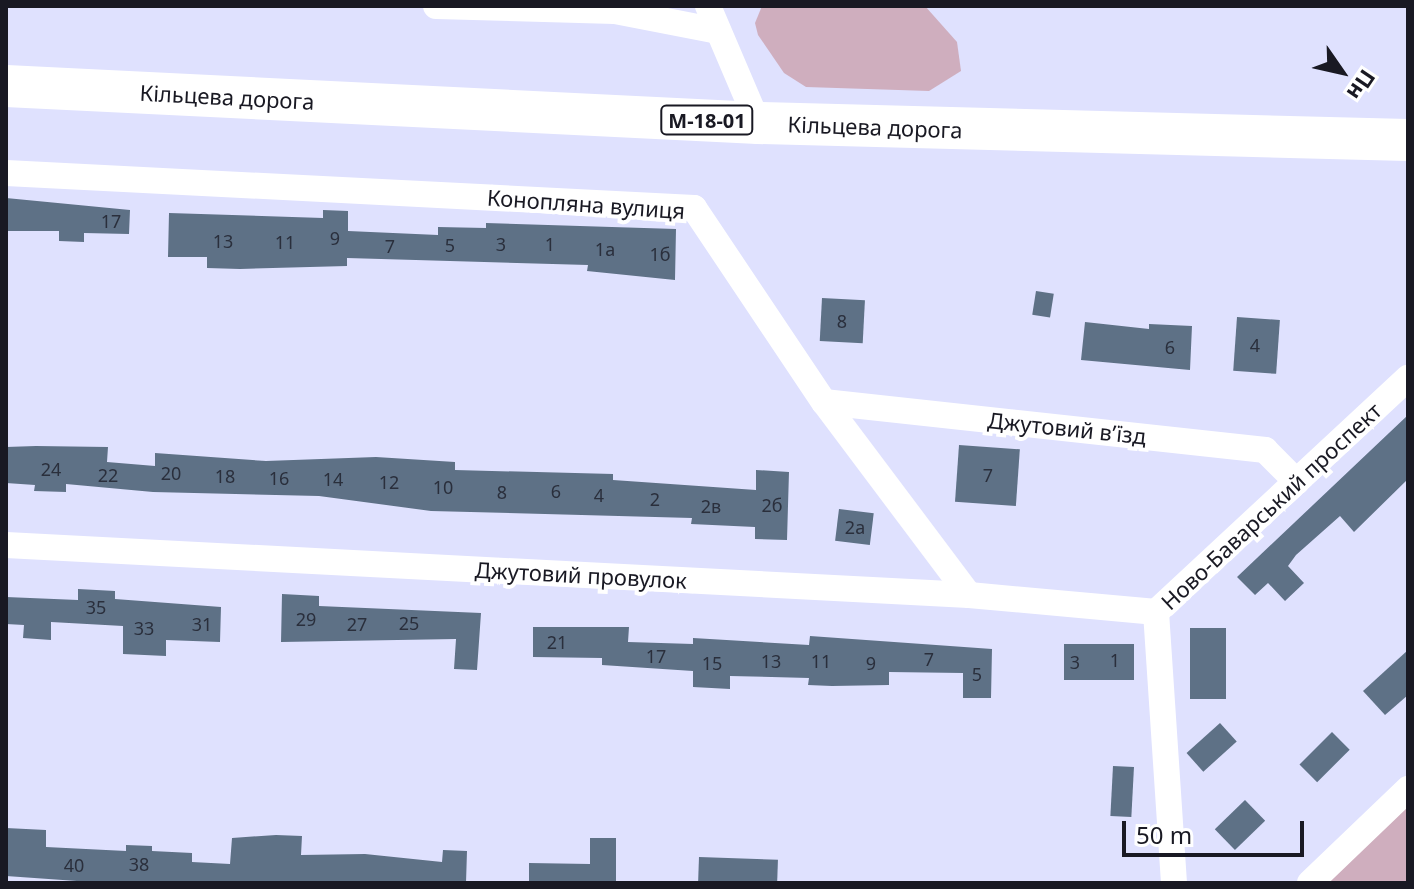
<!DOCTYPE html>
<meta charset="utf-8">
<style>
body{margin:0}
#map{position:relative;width:1414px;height:889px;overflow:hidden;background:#dfe1fe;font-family:"Noto Sans",sans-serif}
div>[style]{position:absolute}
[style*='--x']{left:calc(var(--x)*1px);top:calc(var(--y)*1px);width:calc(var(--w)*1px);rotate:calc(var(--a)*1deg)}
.green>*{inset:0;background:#cfaebe}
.building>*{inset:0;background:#5e7186;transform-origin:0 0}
.minor>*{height:26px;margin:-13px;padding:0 13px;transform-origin:13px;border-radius:13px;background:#fff}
.trunk>*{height:42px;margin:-21px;padding:0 21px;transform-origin:21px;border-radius:21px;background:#fff}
span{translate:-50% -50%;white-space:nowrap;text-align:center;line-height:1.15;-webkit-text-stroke:8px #fff;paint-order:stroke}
.number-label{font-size:18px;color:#2a2f3c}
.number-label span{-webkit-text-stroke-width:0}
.shield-label span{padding:2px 6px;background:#fff;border:2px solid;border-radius:6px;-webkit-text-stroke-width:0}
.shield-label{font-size:20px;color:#191923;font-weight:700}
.street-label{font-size:22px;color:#191923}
.frame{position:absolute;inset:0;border:8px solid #191923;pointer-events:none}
.north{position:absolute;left:1302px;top:32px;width:80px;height:80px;-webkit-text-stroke:6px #fff;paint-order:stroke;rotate:124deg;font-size:22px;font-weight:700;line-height:32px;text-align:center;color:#191923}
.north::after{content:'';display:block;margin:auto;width:28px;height:36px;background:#191923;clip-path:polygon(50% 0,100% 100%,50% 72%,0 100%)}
.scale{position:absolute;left:1122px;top:821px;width:182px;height:36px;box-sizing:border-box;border:4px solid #191923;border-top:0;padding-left:10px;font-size:24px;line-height:28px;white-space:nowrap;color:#191923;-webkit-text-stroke:6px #fff;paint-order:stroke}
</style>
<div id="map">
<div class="green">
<div style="clip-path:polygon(762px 6px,925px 6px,957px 42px,961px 71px,929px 91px,806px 87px,784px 73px,758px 35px,755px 23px)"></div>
<div style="clip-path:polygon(1408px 801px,1408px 883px,1320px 883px)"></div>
</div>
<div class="building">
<div style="clip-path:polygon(6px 198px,130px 210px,129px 234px,84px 233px,84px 242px,59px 241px,59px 231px,6px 231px)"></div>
<div style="clip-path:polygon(323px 210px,348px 211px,348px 231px,438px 235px,438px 227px,486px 228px,486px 223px,676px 229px,675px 280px,587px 271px,588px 265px,347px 258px,347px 266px,240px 269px,207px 268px,207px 257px,168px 257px,169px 213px,323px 218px)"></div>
<div style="left:1036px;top:291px;width:18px;height:24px;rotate:9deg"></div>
<div style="left:822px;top:298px;width:43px;height:43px;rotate:3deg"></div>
<div style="left:1237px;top:317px;width:43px;height:54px;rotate:4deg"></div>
<div style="clip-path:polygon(1085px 322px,1149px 329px,1149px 324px,1192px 326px,1190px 370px,1081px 360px)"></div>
<div style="clip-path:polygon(1408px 415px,1408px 479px,1354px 532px,1340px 516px,1296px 555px,1288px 566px,1304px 583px,1285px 601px,1268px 583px,1255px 595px,1237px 577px)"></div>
<div style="left:959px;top:445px;width:61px;height:57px;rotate:4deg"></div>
<div style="clip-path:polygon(36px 446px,108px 447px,107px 462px,155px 466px,155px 453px,266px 461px,376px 457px,455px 462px,455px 470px,613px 474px,613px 480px,756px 490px,756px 470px,789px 472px,787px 540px,755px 539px,755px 527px,691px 524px,692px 518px,431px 511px,319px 496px,153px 492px,66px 484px,66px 492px,34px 491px,35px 485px,6px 483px,6px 447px)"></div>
<div style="left:839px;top:509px;width:35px;height:32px;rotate:7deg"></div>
<div style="clip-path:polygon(78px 589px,115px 591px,115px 599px,221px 607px,220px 642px,166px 640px,166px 656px,123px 654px,123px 626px,51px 622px,51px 640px,23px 638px,24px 625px,6px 624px,6px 597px,78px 600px)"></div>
<div style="clip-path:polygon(282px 594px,319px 596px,319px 606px,481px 613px,477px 670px,454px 669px,456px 639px,281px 642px)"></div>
<div style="clip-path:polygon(533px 627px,629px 627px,628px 642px,693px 644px,693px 638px,809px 645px,810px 636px,992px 649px,991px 698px,963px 698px,963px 673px,889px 672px,889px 685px,832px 686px,808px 685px,809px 678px,730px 676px,730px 689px,693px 687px,693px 671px,602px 665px,602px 658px,533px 657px)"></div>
<div style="left:1190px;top:628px;width:36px;height:71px"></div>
<div style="left:1064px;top:644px;width:70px;height:36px"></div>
<div style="clip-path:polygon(1408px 650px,1408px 695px,1385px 715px,1363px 691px)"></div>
<div style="left:1220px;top:723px;width:25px;height:45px;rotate:48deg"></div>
<div style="left:1332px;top:732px;width:25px;height:46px;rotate:45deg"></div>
<div style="left:1113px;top:766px;width:21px;height:50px;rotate:3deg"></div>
<div style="left:1245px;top:800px;width:29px;height:42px;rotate:46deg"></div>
<div style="clip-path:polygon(6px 828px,46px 830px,46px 847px,126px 851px,126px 845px,152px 846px,152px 851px,192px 853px,192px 862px,230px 864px,232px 838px,276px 835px,302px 836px,301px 855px,365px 854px,442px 862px,443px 850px,467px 851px,466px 883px,91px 882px,6px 876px)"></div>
<div style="clip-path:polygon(590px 838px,616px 838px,616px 883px,529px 883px,529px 863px,590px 864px)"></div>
<div style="left:699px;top:857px;width:79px;height:26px;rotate:2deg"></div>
</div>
<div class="minor">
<div style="--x:436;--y:6;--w:179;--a:1.6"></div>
<div style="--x:615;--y:11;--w:105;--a:11"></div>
<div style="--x:708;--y:6;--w:127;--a:66.9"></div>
<div style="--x:6;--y:173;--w:689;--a:2.91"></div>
<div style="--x:694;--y:208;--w:234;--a:56.2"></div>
<div style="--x:824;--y:402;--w:241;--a:53.1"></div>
<div style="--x:824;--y:402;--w:444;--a:6.2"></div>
<div style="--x:1265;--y:450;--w:45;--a:45"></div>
<div style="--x:6;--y:545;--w:964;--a:2.97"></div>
<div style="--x:969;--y:595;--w:188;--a:5.2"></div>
<div style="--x:1174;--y:883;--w:272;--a:-93.8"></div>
<div style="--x:1156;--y:612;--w:344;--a:-42.9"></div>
<div style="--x:1310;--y:883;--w:136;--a:-43.8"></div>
</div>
<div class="trunk">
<div style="--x:6;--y:86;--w:753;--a:2.82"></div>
<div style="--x:758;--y:123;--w:650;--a:1.5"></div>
</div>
<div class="number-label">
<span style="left:111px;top:221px">17</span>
<span style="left:335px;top:238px">9</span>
<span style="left:223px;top:241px">13</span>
<span style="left:285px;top:242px">11</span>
<span style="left:501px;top:244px">3</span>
<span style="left:550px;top:244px">1</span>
<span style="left:450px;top:245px">5</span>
<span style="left:390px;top:246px">7</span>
<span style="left:605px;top:249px">1а</span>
<span style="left:660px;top:254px">1б</span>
<span style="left:842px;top:321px">8</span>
<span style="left:1255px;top:345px">4</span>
<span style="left:1170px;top:347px">6</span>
<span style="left:51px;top:469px">24</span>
<span style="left:171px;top:473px">20</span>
<span style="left:108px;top:475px">22</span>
<span style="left:988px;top:475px">7</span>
<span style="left:225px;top:476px">18</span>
<span style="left:279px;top:478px">16</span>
<span style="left:333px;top:479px">14</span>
<span style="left:389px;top:482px">12</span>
<span style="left:443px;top:487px">10</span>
<span style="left:556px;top:491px">6</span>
<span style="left:502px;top:492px">8</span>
<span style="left:599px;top:495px">4</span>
<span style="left:655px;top:499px">2</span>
<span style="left:772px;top:505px">2б</span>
<span style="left:711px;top:506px">2в</span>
<span style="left:855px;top:527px">2а</span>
<span style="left:96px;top:607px">35</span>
<span style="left:306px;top:619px">29</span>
<span style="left:409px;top:623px">25</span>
<span style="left:202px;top:624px">31</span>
<span style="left:357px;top:624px">27</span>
<span style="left:144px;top:628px">33</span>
<span style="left:557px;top:642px">21</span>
<span style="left:656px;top:656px">17</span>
<span style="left:929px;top:659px">7</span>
<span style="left:1115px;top:660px">1</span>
<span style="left:771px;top:661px">13</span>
<span style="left:821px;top:661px">11</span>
<span style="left:1075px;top:662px">3</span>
<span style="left:712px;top:663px">15</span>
<span style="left:871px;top:663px">9</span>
<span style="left:977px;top:674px">5</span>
<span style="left:139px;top:864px">38</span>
<span style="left:74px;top:865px">40</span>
</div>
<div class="shield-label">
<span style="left:707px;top:120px">М-18-01</span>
</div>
<div class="street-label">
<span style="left:227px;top:97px;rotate:3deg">Кільцева дорога</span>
<span style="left:875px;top:127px;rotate:2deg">Кільцева дорога</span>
<span style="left:586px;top:204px;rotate:4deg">Конопляна вулиця</span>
<span style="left:1067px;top:428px;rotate:6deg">Джутовий в’їзд</span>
<span style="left:1271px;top:506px;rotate:-43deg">Ново-Баварський проспект</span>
<span style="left:581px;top:575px;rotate:3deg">Джутовий провулок</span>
</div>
<div class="frame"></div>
<div class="north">Пн</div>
<div class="scale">50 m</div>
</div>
